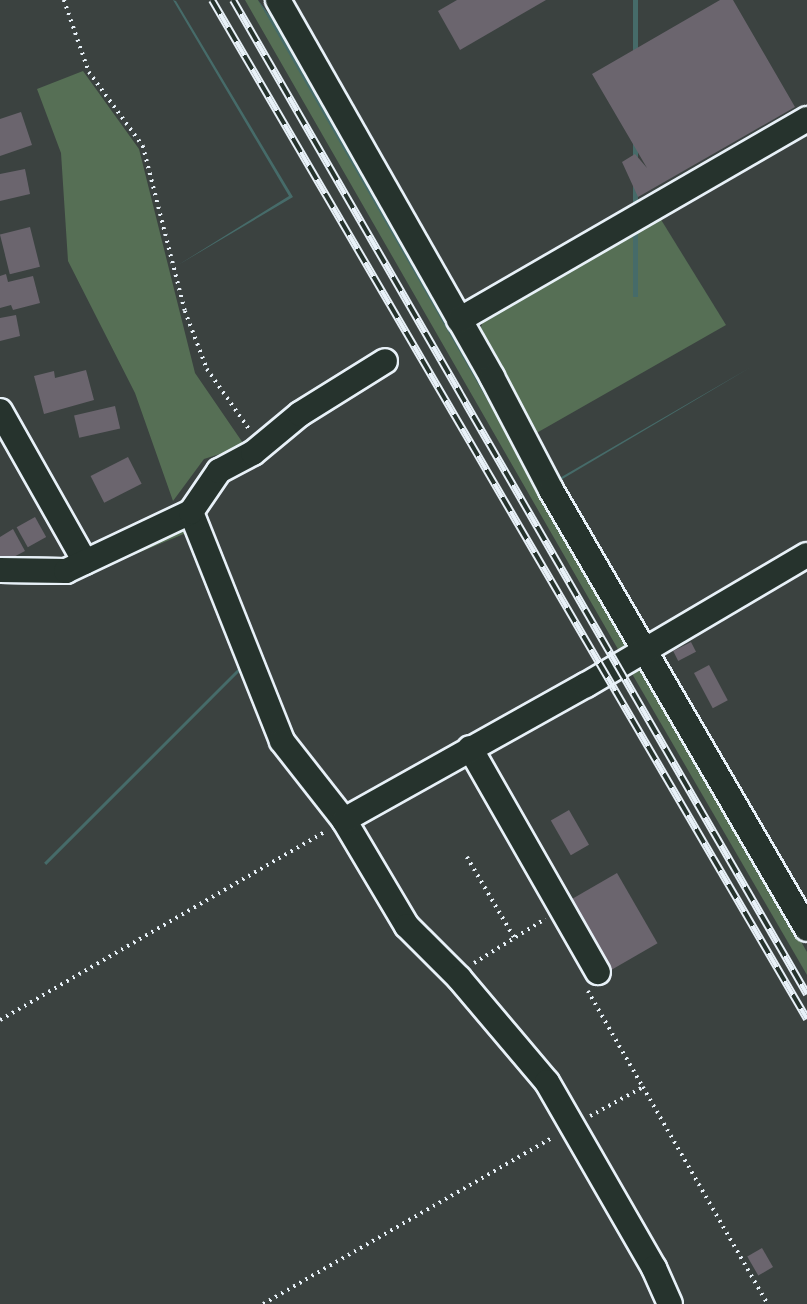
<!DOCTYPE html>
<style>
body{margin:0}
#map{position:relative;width:807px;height:1304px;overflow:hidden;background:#3b4240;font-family:Pangolin,sans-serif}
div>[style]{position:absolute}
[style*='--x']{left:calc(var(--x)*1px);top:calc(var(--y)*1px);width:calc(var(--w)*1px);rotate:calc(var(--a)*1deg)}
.green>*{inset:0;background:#566f55}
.water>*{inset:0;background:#466b69;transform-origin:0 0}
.building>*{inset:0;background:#6b656e;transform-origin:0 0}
.path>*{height:3.5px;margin-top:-1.75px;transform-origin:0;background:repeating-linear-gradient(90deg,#e8f1f8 0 2px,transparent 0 7px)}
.roads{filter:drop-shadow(2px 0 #e8f1f8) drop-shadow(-2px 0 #e8f1f8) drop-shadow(0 2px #e8f1f8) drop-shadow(0 -2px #e8f1f8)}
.minor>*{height:24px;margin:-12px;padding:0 12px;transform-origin:12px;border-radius:12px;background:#26332d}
.rail>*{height:8px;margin-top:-4px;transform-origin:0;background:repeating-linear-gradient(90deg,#26332d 0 16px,#e8f1f8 0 32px);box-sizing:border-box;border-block:2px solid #e8f1f8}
span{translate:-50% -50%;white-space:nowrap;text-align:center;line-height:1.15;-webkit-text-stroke:5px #26332d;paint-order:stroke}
</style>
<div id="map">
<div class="green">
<div style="clip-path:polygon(245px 0,258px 0,291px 55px,623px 638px,630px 641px,619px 651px)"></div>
<div style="clip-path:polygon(83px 71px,139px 149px,195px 373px,245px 446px,204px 459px,173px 501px,135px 393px,68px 261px,61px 153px,37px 89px)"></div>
<div style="clip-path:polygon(351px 159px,475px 367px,525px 461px)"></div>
<div style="clip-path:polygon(660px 218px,726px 325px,533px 435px,478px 335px,484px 319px)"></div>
<div style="clip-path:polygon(175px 527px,186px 533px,88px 574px)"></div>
<div style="clip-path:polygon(643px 667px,807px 952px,807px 975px,631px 672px)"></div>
</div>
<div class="water">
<div style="clip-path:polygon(173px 0,176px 1px,293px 197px,178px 265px,289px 196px)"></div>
<div style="clip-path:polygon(258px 0,274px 21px,626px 637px,624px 638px)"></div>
<div style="left:633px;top:0;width:5px;height:297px"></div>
<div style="clip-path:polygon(751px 367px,559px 481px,558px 479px)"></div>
<div style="left:240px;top:667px;width:3px;height:277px;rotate:45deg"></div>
</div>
<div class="building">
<div style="clip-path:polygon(457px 0,546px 0,460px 50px,438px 11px)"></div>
<div style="clip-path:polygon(720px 0,733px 0,795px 107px,638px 197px,622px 162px,635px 154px,647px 168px,592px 74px)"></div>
<div style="clip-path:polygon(21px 112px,32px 145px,0 156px,0 119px)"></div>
<div style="clip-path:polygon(25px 169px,30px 194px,0 201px,0 174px)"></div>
<div style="left:30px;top:227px;width:41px;height:31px;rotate:76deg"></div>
<div style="clip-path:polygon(6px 274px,8px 282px,33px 276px,40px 303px,13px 310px,11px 305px,0 308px,0 276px)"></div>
<div style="clip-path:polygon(16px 315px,20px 336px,0 341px,0 318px)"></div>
<div style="clip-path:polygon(86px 370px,94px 400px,44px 414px,34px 376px,54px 371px,55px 378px)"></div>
<div style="left:115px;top:406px;width:23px;height:42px;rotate:77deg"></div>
<div style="left:128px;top:457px;width:30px;height:42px;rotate:63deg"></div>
<div style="left:35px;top:517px;width:23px;height:21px;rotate:61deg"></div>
<div style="clip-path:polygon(13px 529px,25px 551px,6px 561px,0 556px,0 537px)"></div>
<div style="left:691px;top:642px;width:11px;height:20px;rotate:63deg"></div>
<div style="left:709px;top:665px;width:40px;height:17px;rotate:62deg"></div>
<div style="left:569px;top:810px;width:40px;height:21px;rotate:60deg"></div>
<div style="left:617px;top:873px;width:81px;height:56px;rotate:60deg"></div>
<div style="left:762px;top:1248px;width:22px;height:17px;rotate:60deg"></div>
</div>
<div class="path">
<div style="--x:64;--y:0;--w:76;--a:70.9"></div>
<div style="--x:89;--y:72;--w:92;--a:53.9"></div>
<div style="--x:143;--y:146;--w:170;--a:75.7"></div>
<div style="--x:185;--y:311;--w:62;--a:69.2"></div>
<div style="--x:207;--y:369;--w:73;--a:55"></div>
<div style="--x:467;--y:857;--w:93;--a:59.6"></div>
<div style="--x:474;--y:963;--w:84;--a:-31.8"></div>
<div style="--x:588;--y:991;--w:111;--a:60.2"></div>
<div style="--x:0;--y:1020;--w:375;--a:-30.1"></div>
<div style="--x:590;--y:1116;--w:60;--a:-28.7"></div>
<div style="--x:643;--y:1087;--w:250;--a:60.1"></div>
<div style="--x:263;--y:1304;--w:335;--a:-29.9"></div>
</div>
<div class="roads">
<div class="minor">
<div style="--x:278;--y:0;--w:434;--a:60.4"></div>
<div style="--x:492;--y:377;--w:127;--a:62.4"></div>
<div style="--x:551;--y:490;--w:508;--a:59.75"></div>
<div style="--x:459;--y:320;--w:402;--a:-30"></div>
<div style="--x:0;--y:411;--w:173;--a:60.6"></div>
<div style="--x:191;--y:512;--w:246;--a:68.3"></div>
<div style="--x:282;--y:741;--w:100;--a:51.9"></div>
<div style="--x:344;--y:820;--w:123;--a:59.3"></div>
<div style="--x:407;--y:926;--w:74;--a:45"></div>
<div style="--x:459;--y:978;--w:136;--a:49.8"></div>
<div style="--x:547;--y:1082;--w:215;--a:60.1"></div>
<div style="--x:654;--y:1268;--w:39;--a:66"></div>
<div style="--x:0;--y:570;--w:66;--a:0.9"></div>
<div style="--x:66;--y:571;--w:138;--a:-25.3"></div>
<div style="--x:191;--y:512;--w:50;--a:-55.7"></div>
<div style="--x:219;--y:471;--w:38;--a:-28"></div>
<div style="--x:253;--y:453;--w:61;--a:-39.7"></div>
<div style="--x:300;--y:414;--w:100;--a:-31.9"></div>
<div style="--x:470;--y:748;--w:258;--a:60.3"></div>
<div style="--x:344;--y:820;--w:277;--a:-29.2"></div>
<div style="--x:586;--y:685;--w:256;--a:-30.5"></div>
</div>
</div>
<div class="rail">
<div style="--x:212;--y:0;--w:1180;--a:59.72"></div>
<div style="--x:233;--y:0;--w:1148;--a:60"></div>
</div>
</div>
